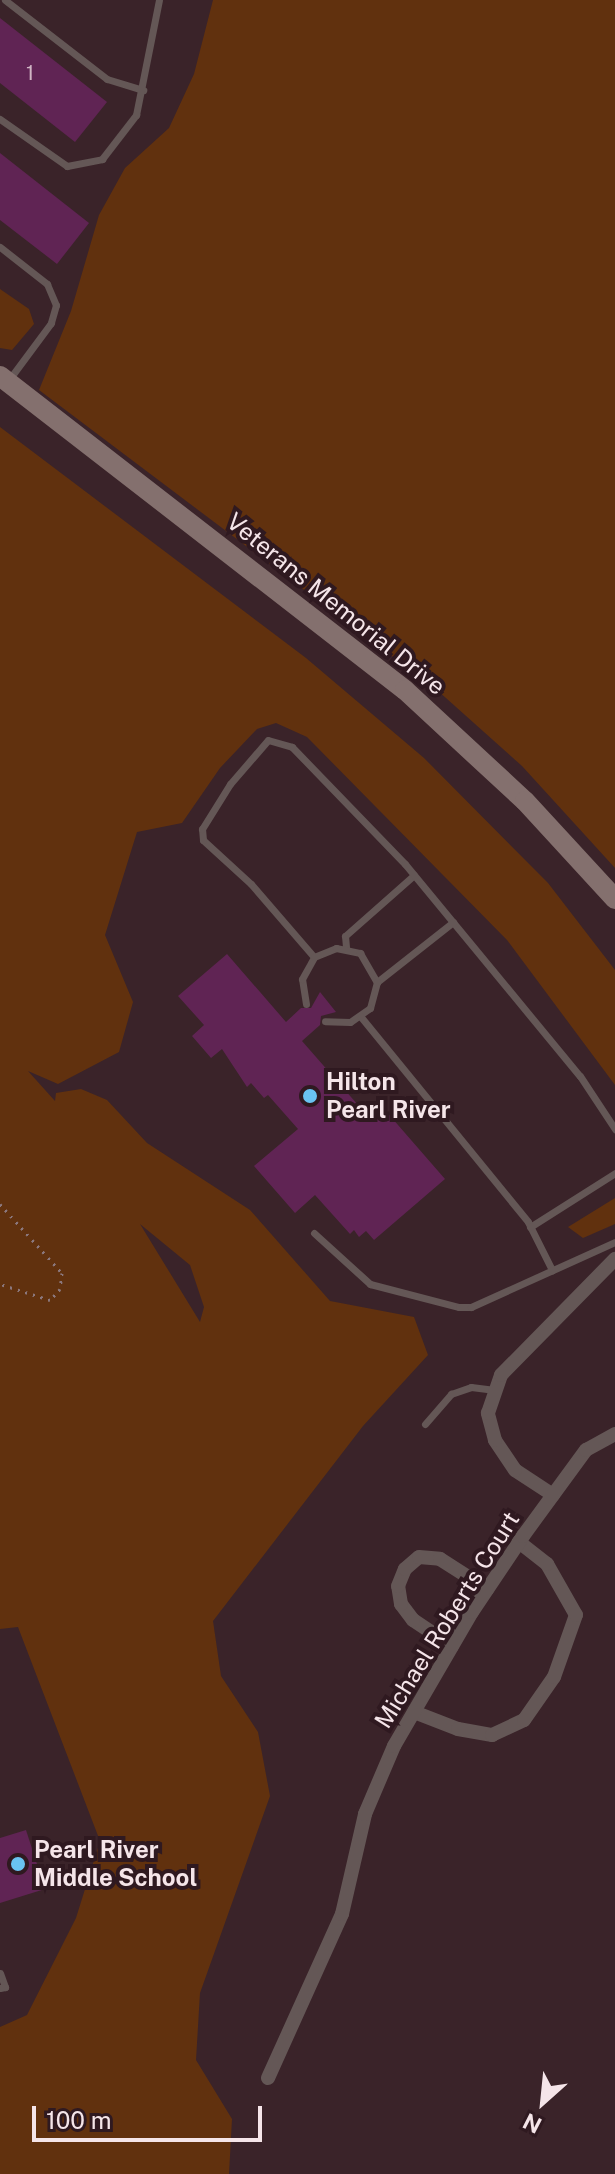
<!DOCTYPE html>
<style>
body{margin:0}
#map{position:relative;width:615px;height:2174px;overflow:hidden;background:#3a2329;font-family:"Public Sans",sans-serif}
div>[style]{position:absolute}
[style*='--x']{left:calc(var(--x)*1px);top:calc(var(--y)*1px);width:calc(var(--w)*1px);rotate:calc(var(--a)*1deg)}
.green>*{inset:0;background:#61310e}
.building>*{inset:0;background:#602454}
.path>*{height:3px;margin-top:-1.5px;transform-origin:0;background:repeating-linear-gradient(90deg,#8b777c 0 2px,transparent 0 8px)}
.lane>*{height:7px;margin:-3.5px;padding:0 3.5px;transform-origin:3.5px;border-radius:3.5px;background:#645756}
.street>*{height:14px;margin:-7px;padding:0 7px;transform-origin:7px;border-radius:7px;background:#645756}
.secondary>*{height:20px;margin:-10px;padding:0 10px;transform-origin:10px;border-radius:10px;background:#84706e}
.dots>*{width:22px;height:22px;translate:-50% -50%;box-sizing:border-box;border:4px solid #2f1920;border-radius:50%}
span{translate:-50% -50%;white-space:nowrap;text-align:center;line-height:1.15;-webkit-text-stroke:8px #2f1920;paint-order:stroke}
.number-label{font-size:20px;color:#d0b5c4}
.number-label span{-webkit-text-stroke-width:0}
.street-label{font-size:24px;color:#f5e5e9}
.poi-label{font-size:24px;color:#f5e5e9;font-weight:700}
.left{translate:0 -50%;text-align:left}
.north{position:absolute;left:503px;top:2062px;width:80px;height:80px;-webkit-text-stroke:6px #2f1920;paint-order:stroke;rotate:207deg;font-size:22px;font-weight:700;line-height:32px;text-align:center;color:#f5e5e9}
.north::after{content:'';display:block;margin:auto;width:28px;height:36px;background:#f5e5e9;clip-path:polygon(50% 0,100% 100%,50% 72%,0 100%)}
.scale{position:absolute;left:32px;top:2106px;width:230px;height:36px;box-sizing:border-box;border:4px solid #f5e5e9;border-top:0;padding-left:10px;font-size:24px;line-height:28px;white-space:nowrap;color:#f5e5e9;-webkit-text-stroke:6px #2f1920;paint-order:stroke}
</style>
<div id="map">
<div class="green">
<div style="clip-path:polygon(213px 0,615px 0,615px 868px,522px 766px,437px 690px,39px 390px,71px 311px,99px 215px,125px 168px,169px 128px,194px 74px)"></div>
<div style="clip-path:polygon(0 289px,29px 309px,34px 324px,12px 350px,0 348px)"></div>
<div style="clip-path:polygon(evenodd,0 427px,306px 658px,424px 758px,548px 883px,615px 970px,615px 1085px,507px 940px,307px 737px,276px 723px,257px 729px,220px 768px,182px 823px,137px 832px,105px 935px,133px 1002px,119px 1052px,58px 1084px,28px 1071px,55px 1101px,56px 1093px,81px 1089px,107px 1100px,147px 1143px,250px 1210px,330px 1301px,414px 1317px,428px 1355px,363px 1426px,213px 1621px,221px 1676px,258px 1732px,270px 1796px,200px 1993px,196px 2060px,232px 2119px,229px 2174px,0 2174px,0 2027px,27px 2015px,76px 1918px,100px 1841px,18px 1627px,0 1629px,0 427px,140px 1224px,190px 1265px,204px 1307px,200px 1322px,140px 1224px)"></div>
<div style="clip-path:polygon(615px 1198px,615px 1224px,583px 1238px,568px 1227px)"></div>
</div>
<div class="building">
<div style="clip-path:polygon(0 18px,107px 102px,75px 142px,0 83px)"></div>
<div style="clip-path:polygon(0 153px,89px 223px,57px 264px,0 220px)"></div>
<div style="clip-path:polygon(227px 954px,286px 1022px,301px 1008px,311px 1008px,320px 992px,336px 1012px,321px 1016px,320px 1025px,302px 1041px,365px 1113px,378px 1102px,445px 1179px,374px 1240px,366px 1231px,359px 1237px,354px 1230px,350px 1234px,315px 1195px,295px 1213px,254px 1166px,298px 1129px,268px 1095px,264px 1098px,251px 1083px,247px 1087px,222px 1049px,211px 1058px,192px 1036px,204px 1025px,178px 996px)"></div>
<div style="clip-path:polygon(26px 1830px,45px 1889px,0 1903px,0 1838px)"></div>
</div>
<div class="path">
<div style="--x:0;--y:1204;--w:93;--a:48.1"></div>
<div style="--x:62;--y:1273;--w:16;--a:97"></div>
<div style="--x:60;--y:1289;--w:15;--a:132"></div>
<div style="--x:50;--y:1300;--w:52;--a:-162.3"></div>
</div>
<div class="lane">
<div style="--x:5;--y:0;--w:129;--a:37.8"></div>
<div style="--x:107;--y:79;--w:38;--a:17"></div>
<div style="--x:0;--y:119;--w:82;--a:35"></div>
<div style="--x:67;--y:166;--w:36;--a:-11"></div>
<div style="--x:102;--y:159;--w:56;--a:-52.3"></div>
<div style="--x:136;--y:115;--w:117;--a:-78.7"></div>
<div style="--x:0;--y:247;--w:60;--a:38.2"></div>
<div style="--x:47;--y:284;--w:23;--a:67"></div>
<div style="--x:56;--y:305;--w:19;--a:106"></div>
<div style="--x:51;--y:323;--w:72;--a:126.6"></div>
<div style="--x:346;--y:947;--w:11;--a:-95"></div>
<div style="--x:345;--y:936;--w:92;--a:-41.5"></div>
<div style="--x:314;--y:957;--w:96;--a:-130.8"></div>
<div style="--x:251;--y:884;--w:65;--a:-137.5"></div>
<div style="--x:203;--y:840;--w:11;--a:-95"></div>
<div style="--x:202;--y:829;--w:53;--a:-58.1"></div>
<div style="--x:230;--y:784;--w:58;--a:-49.2"></div>
<div style="--x:268;--y:740;--w:25;--a:16"></div>
<div style="--x:292;--y:747;--w:163;--a:46"></div>
<div style="--x:405;--y:864;--w:275;--a:50.5"></div>
<div style="--x:580;--y:1076;--w:64;--a:56.6"></div>
<div style="--x:377;--y:982;--w:97;--a:-38.3"></div>
<div style="--x:306;--y:1004;--w:25;--a:-99"></div>
<div style="--x:302;--y:979;--w:25;--a:-61"></div>
<div style="--x:314;--y:957;--w:24;--a:-22"></div>
<div style="--x:336;--y:948;--w:25;--a:12"></div>
<div style="--x:360;--y:953;--w:34;--a:60"></div>
<div style="--x:377;--y:982;--w:27;--a:105"></div>
<div style="--x:370;--y:1008;--w:24;--a:145"></div>
<div style="--x:350;--y:1022;--w:25;--a:-178"></div>
<div style="--x:361;--y:1017;--w:264;--a:50.8"></div>
<div style="--x:528;--y:1222;--w:54;--a:63.4"></div>
<div style="--x:530;--y:1227;--w:101;--a:-32.4"></div>
<div style="--x:314;--y:1233;--w:76;--a:42.3"></div>
<div style="--x:370;--y:1284;--w:92;--a:14.5"></div>
<div style="--x:459;--y:1307;--w:12;--a:0"></div>
<div style="--x:471;--y:1307;--w:158;--a:-24.3"></div>
<div style="--x:425;--y:1424;--w:40;--a:-49"></div>
<div style="--x:451;--y:1394;--w:21;--a:-19"></div>
<div style="--x:471;--y:1387;--w:24;--a:7"></div>
<div style="--x:0;--y:1973;--w:15;--a:70"></div>
<div style="--x:5;--y:1987;--w:5;--a:169"></div>
</div>
<div class="street">
<div style="--x:553;--y:1495;--w:45;--a:-146.7"></div>
<div style="--x:515;--y:1470;--w:36;--a:-124"></div>
<div style="--x:495;--y:1440;--w:28;--a:-105"></div>
<div style="--x:488;--y:1413;--w:40;--a:-71.1"></div>
<div style="--x:501;--y:1375;--w:163;--a:-45.5"></div>
<div style="--x:452;--y:1646;--w:47;--a:-146.3"></div>
<div style="--x:413;--y:1620;--w:20;--a:-127"></div>
<div style="--x:401;--y:1604;--w:18;--a:-99"></div>
<div style="--x:398;--y:1586;--w:18;--a:-68"></div>
<div style="--x:405;--y:1569;--w:18;--a:-41"></div>
<div style="--x:419;--y:1557;--w:21;--a:5"></div>
<div style="--x:440;--y:1559;--w:56;--a:32.6"></div>
<div style="--x:414;--y:1712;--w:47;--a:21.1"></div>
<div style="--x:458;--y:1729;--w:35;--a:10"></div>
<div style="--x:492;--y:1735;--w:35;--a:-25"></div>
<div style="--x:524;--y:1720;--w:52;--a:-55.1"></div>
<div style="--x:554;--y:1677;--w:66;--a:-70.5"></div>
<div style="--x:576;--y:1615;--w:59;--a:-119.6"></div>
<div style="--x:547;--y:1564;--w:36;--a:-142"></div>
<div style="--x:268;--y:2078;--w:180;--a:-65.7"></div>
<div style="--x:342;--y:1914;--w:103;--a:-77"></div>
<div style="--x:365;--y:1814;--w:74;--a:-66.9"></div>
<div style="--x:394;--y:1746;--w:155;--a:-59.8"></div>
<div style="--x:472;--y:1612;--w:92;--a:-56.1"></div>
<div style="--x:523;--y:1536;--w:107;--a:-53.8"></div>
<div style="--x:586;--y:1450;--w:33;--a:-29"></div>
</div>
<div class="secondary">
<div style="--x:0;--y:376;--w:512;--a:37.79"></div>
<div style="--x:405;--y:690;--w:163;--a:42.8"></div>
<div style="--x:525;--y:801;--w:133;--a:47.4"></div>
</div>
<div class="dots">
<div style="left:310px;top:1096px;background:#69c3f1"></div>
<div style="left:18px;top:1864px;background:#69c3f1"></div>
</div>
<div class="number-label">
<span style="left:30px;top:73px">1</span>
</div>
<div class="street-label">
<span style="left:336px;top:604px;rotate:39deg">Veterans Memorial Drive</span>
<span style="left:447px;top:1620px;rotate:-58deg">Michael Roberts Court</span>
</div>
<div class="poi-label">
<span class="left" style="left:326px;top:1096px">Hilton<br>Pearl River</span>
<span class="left" style="left:34px;top:1864px">Pearl River<br>Middle School</span>
</div>
<div class="north">N</div>
<div class="scale">100 m</div>
</div>
